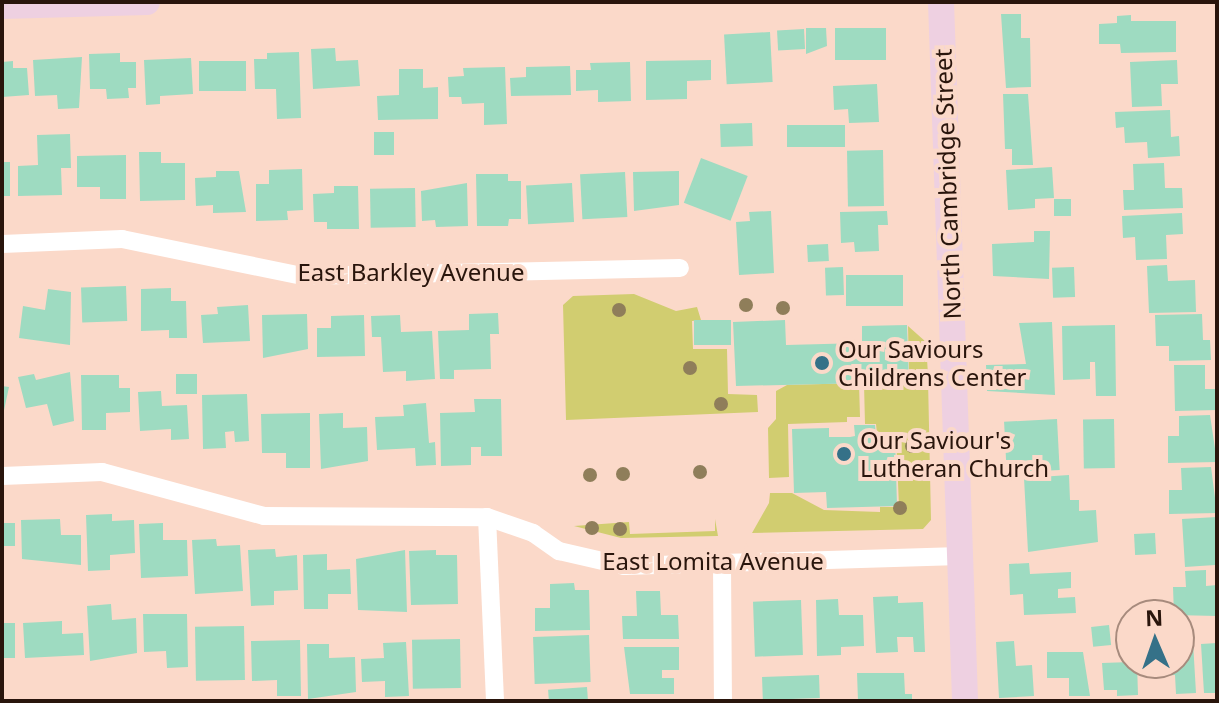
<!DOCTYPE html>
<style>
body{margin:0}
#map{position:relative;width:1219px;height:703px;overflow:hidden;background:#fbd9c9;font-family:"Noto Sans",sans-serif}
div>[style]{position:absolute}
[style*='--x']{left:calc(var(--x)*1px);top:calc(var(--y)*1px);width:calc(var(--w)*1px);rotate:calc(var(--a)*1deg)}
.green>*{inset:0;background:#d1cd70}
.building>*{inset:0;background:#9edbc1;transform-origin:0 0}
.street>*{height:18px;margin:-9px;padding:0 9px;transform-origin:9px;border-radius:9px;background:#fff}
.secondary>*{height:26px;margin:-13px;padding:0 13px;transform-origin:13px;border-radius:13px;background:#eed0e1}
.trees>*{width:14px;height:14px;margin:-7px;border-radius:50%;background:#8f7e5a}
.dots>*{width:22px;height:22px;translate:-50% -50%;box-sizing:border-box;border:4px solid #fbd9c9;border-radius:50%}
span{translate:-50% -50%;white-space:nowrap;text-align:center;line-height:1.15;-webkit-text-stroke:8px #fbd9c9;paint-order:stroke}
.street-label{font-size:24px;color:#29150c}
.poi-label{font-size:24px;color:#29150c}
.left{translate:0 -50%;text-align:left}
.frame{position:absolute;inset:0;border:4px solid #29150c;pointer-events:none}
.north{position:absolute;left:1115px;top:599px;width:80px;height:80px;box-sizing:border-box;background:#fbd9c9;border:2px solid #a78b7d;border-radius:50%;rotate:358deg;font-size:22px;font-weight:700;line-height:32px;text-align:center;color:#29150c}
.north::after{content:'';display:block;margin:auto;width:28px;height:36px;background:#357188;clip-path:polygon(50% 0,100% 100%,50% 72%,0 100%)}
</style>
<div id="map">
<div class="green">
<div style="clip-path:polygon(634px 294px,676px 311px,697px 307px,701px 320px,692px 321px,693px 349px,727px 349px,728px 394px,757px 395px,758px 412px,566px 420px,563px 305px,573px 296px)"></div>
<div style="clip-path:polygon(908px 326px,926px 342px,928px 375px,912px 375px,909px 370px)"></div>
<div style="clip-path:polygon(928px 379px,931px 520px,923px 529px,752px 533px,769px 503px,770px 493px,792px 493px,824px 510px,880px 512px,880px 507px,899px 507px,896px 434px,877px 434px,876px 424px,865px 424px,864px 384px)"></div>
<div style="clip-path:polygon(859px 383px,860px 417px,847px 417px,847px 422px,788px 424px,789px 477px,769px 478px,768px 428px,776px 419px,776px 391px,787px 385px)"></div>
<div style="clip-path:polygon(715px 519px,718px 536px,621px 538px,574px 526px,629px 522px,630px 534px,715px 531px)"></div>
</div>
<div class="building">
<div style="clip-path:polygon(1001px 14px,1021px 14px,1021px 38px,1030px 38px,1031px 87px,1006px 88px)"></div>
<div style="clip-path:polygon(1131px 15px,1131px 21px,1176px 21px,1176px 52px,1121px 53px,1120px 44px,1099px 44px,1099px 24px,1117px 23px,1117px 16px)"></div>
<div style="clip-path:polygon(806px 28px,826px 28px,827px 46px,806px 54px)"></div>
<div style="left:886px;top:28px;width:32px;height:51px;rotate:90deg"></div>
<div style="left:804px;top:29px;width:20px;height:27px;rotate:87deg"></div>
<div style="left:770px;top:32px;width:50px;height:46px;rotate:87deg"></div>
<div style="clip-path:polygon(335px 48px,336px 61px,358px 60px,360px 86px,313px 89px,311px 49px)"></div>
<div style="clip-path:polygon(299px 52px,301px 118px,277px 119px,276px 89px,255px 89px,254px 59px,267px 59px,267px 53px)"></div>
<div style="clip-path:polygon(120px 53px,120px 62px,136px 62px,136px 88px,128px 88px,129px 98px,107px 99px,106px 89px,90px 89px,89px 54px)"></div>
<div style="clip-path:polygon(82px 57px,79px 108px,58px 109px,57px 95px,35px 96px,33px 60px)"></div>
<div style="clip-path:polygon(191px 58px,193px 94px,160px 96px,160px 104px,146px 105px,144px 60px)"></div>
<div style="clip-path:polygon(711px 60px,711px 80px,687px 81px,687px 99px,646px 100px,646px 61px)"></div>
<div style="clip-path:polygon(1177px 60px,1178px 84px,1161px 84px,1162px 106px,1132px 107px,1130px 62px)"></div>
<div style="clip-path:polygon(13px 61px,13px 68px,27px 68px,29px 95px,2px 97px,2px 62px)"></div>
<div style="left:199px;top:61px;width:47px;height:30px"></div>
<div style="clip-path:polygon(630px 62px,631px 101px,598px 102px,598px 90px,576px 91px,576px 70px,591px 70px,590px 63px)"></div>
<div style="clip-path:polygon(570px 66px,571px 95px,511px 96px,510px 78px,526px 77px,526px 67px)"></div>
<div style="clip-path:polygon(505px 67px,507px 124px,484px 125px,484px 103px,462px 104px,461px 97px,449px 97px,448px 77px,464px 76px,463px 68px)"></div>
<div style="clip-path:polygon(399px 69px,423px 69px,423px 88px,438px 87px,438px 119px,378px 120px,377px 96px,399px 95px)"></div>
<div style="clip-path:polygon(877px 84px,879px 122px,849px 123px,848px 109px,834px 110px,833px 86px)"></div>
<div style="clip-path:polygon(1003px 94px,1028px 94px,1033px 165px,1012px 165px,1012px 149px,1005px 149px)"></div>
<div style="clip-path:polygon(1170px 110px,1171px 137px,1179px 136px,1180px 156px,1148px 158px,1147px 142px,1125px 143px,1124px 127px,1116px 128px,1115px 112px)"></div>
<div style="left:752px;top:123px;width:23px;height:32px;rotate:88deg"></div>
<div style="left:845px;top:125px;width:22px;height:58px;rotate:90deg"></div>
<div style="left:374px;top:132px;width:20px;height:23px"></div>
<div style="clip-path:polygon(70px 134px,71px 168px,61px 168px,62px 195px,18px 196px,18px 166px,38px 165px,37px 135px)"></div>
<div style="left:883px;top:150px;width:56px;height:36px;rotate:89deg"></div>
<div style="clip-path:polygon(139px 152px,161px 152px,161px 163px,185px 163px,185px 200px,140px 201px)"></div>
<div style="clip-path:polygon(126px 155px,126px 199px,100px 199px,100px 187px,77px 187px,77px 156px)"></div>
<div style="left:701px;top:158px;width:50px;height:48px;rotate:21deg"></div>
<div style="left:2px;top:162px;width:8px;height:34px"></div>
<div style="clip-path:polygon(1164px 163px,1165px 188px,1182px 188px,1183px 208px,1124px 210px,1123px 190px,1134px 190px,1133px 164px)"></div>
<div style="clip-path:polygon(1052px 167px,1054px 198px,1035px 199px,1035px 208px,1008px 210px,1006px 170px)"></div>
<div style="clip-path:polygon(302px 169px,303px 210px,287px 211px,288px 220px,256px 221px,256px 184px,269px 184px,269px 170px)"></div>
<div style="clip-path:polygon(216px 171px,239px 171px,246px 212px,213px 213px,213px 205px,196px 206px,195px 178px,216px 177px)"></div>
<div style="clip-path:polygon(679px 171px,679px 205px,634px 211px,633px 172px)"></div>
<div style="left:625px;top:172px;width:45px;height:45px;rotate:87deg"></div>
<div style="clip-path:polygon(476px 174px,508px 174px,508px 181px,521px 181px,521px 219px,509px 219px,508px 226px,477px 226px)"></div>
<div style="clip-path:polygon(467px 183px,468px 226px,436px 227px,435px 220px,422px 221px,421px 191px)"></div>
<div style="left:572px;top:183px;width:39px;height:46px;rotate:87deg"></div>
<div style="clip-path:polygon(334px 186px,358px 186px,359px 229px,327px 229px,327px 222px,314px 222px,313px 194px,334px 193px)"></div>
<div style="left:415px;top:188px;width:39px;height:45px;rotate:89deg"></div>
<div style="left:1054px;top:199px;width:17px;height:17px"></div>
<div style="clip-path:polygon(771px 211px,774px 273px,739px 275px,736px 222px,750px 221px,749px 212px)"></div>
<div style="clip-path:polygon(887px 211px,888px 225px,878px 225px,879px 251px,855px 252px,854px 242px,841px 243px,840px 212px)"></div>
<div style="clip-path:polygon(1182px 213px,1183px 234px,1166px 235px,1167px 259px,1136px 260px,1135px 237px,1123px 238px,1122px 216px)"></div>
<div style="clip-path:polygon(1034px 231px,1050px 231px,1049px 279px,993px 276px,992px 244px,1034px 242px)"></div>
<div style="left:828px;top:244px;width:17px;height:21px;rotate:87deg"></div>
<div style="clip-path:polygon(1167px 265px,1168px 281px,1195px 280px,1196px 312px,1149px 313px,1147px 266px)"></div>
<div style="left:843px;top:267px;width:28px;height:18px;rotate:88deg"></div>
<div style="left:1074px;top:267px;width:30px;height:22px;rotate:88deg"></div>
<div style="left:903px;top:275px;width:31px;height:57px;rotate:90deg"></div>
<div style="left:126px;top:286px;width:35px;height:45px;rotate:88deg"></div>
<div style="clip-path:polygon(171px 288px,171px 301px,186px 301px,187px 338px,169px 338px,169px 330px,141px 331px,141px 289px)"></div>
<div style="clip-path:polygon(48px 289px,71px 292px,70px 345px,19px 338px,23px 306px,45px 310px)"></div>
<div style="clip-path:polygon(248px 305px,250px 341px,203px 343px,201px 315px,218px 314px,217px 307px)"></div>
<div style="clip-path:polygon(498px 313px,499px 334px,490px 334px,491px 369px,454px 370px,454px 379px,440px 379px,438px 331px,469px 330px,469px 314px)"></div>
<div style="clip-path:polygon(307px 314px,308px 349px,263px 358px,262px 315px)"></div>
<div style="clip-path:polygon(1202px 314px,1203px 340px,1210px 340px,1211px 360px,1169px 361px,1169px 346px,1156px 346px,1155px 315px)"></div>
<div style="clip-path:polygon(364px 315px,365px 356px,317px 357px,317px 328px,331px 328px,331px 316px)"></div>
<div style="clip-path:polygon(400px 315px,401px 332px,432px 331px,435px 379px,406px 381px,406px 371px,383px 372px,381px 337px,372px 337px,371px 316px)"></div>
<div style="left:731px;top:320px;width:25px;height:37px;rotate:90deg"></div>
<div style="clip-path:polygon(785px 320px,786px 345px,862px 343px,862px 326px,907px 325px,909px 382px,736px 386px,733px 322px)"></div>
<div style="clip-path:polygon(1052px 322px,1055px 395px,987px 391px,986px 365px,1026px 364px,1019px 323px)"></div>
<div style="clip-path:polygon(1115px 325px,1116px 396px,1096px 396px,1095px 362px,1090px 362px,1090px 379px,1063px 380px,1062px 326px)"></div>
<div style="clip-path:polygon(1174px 365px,1205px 365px,1205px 389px,1217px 389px,1217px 410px,1175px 411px)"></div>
<div style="clip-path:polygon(70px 372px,74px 421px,53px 426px,47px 404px,26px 408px,18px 377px,34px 374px,36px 380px)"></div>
<div style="left:197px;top:374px;width:20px;height:21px;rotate:90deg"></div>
<div style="clip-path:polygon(81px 375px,119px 375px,119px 388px,130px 388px,130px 412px,106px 413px,106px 430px,82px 430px)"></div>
<div style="clip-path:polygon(2px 386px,9px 387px,3px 415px,2px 415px)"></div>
<div style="clip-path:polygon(161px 391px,162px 406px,187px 405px,189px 439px,171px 440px,171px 429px,140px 431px,138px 392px)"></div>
<div style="clip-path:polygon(247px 394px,249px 441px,235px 442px,234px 431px,225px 432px,226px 448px,203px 449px,202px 395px)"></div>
<div style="clip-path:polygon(474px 399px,501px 399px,502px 456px,481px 456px,481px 447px,471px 447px,471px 465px,441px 466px,440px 413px,475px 412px)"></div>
<div style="clip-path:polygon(426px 403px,429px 443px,435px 442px,436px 465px,416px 466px,415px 448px,377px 450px,375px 417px,404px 416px,403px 405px)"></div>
<div style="clip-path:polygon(310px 413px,310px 468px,286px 468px,286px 453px,262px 453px,261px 414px)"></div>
<div style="clip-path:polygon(343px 413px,343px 428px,367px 427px,368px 461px,321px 469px,319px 414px)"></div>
<div style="clip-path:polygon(1210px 415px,1217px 462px,1168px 463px,1168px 436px,1179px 436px,1179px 416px)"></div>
<div style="left:1057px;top:419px;width:51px;height:53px;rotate:87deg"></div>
<div style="left:1114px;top:419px;width:49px;height:31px;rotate:89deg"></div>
<div style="clip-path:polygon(854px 425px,875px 425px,876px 436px,895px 435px,897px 506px,827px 508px,826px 492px,794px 493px,792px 429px,829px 428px,829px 437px,850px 437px,855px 436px)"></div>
<div style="clip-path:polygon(1211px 467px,1217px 513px,1169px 514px,1169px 490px,1182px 490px,1181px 468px)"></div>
<div style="clip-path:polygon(1069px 475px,1070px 500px,1079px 500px,1079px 511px,1096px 510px,1098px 542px,1028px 552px,1024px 478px)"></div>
<div style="clip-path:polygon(112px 514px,112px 521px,134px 520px,135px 553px,110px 555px,110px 570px,88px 571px,86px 515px)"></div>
<div style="clip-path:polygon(1217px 517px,1215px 565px,1185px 567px,1182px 519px)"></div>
<div style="clip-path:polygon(60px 519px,61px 535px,81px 535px,81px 565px,22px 559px,21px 520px)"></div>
<div style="left:15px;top:523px;width:23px;height:13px;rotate:90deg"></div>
<div style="clip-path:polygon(163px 523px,163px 540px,187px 540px,188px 576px,141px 578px,139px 524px)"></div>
<div style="left:1155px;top:533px;width:21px;height:21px;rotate:87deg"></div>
<div style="clip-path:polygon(216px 539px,217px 546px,240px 545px,243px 591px,195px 594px,192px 540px)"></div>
<div style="clip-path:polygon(275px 549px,276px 557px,297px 555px,298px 590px,274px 591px,274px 605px,251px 606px,248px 550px)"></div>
<div style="clip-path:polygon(405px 550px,407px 612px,358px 610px,356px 559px)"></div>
<div style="clip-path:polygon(436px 550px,436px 555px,457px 555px,458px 604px,411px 605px,409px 551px)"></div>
<div style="clip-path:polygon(327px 554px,327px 570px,350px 569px,351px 594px,328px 594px,328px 609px,304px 609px,303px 555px)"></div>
<div style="clip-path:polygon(1029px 563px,1030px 574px,1071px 572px,1071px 588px,1058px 589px,1058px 598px,1075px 597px,1076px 613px,1024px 615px,1023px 594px,1010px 595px,1009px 564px)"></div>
<div style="clip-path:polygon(1206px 570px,1206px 586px,1217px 585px,1217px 616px,1174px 615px,1173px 587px,1186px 587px,1185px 571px)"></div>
<div style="clip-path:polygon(574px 583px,575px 590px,589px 590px,590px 630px,535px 631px,535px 608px,550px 608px,550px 584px)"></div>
<div style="clip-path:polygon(636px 591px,660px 591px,661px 615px,678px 615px,679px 639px,623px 639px,622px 616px,637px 616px)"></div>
<div style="clip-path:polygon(898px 596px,898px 603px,923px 602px,925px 652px,914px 652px,913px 637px,897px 637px,898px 652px,876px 653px,873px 597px)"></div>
<div style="clip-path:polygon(838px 599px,839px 615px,863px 615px,864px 646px,841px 647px,841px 655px,817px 656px,816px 600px)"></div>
<div style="left:801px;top:600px;width:55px;height:48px;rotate:88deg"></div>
<div style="clip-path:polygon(111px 604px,112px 620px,136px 618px,137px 653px,90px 661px,87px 606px)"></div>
<div style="clip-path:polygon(143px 614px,187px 614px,188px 667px,167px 668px,166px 651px,144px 652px)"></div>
<div style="clip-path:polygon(62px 621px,62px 634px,83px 633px,84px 655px,25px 658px,23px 623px)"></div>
<div style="left:2px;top:623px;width:13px;height:35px"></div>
<div style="left:1109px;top:625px;width:20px;height:18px;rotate:84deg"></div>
<div style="left:244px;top:626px;width:54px;height:49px;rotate:89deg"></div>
<div style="left:589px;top:635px;width:47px;height:56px;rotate:88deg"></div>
<div style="left:460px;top:639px;width:49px;height:48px;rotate:89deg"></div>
<div style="clip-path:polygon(300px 640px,301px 696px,277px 696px,277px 680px,252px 681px,251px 641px)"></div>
<div style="clip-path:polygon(1014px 641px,1016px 666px,1032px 665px,1034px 696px,999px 698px,996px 642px)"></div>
<div style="clip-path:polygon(406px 642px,409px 696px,385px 697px,385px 681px,362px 682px,361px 659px,384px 658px,383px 643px)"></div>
<div style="clip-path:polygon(1193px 642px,1196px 693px,1176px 694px,1175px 675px,1155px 676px,1154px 663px,1179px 663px,1179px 643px)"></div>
<div style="clip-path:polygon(1217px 643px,1217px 693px,1204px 693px,1201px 644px)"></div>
<div style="clip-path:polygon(307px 644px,329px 644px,329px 658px,355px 657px,356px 692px,308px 699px)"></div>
<div style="clip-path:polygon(624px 647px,679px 647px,679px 670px,662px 670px,662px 678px,674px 678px,674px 694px,630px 694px)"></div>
<div style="clip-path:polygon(1047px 652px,1083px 652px,1090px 696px,1069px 696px,1069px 678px,1047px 678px)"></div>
<div style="clip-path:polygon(1131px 662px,1137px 663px,1138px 695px,1117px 696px,1117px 690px,1104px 690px,1102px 663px)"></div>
<div style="clip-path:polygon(857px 673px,904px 673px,905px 694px,912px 694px,912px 701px,858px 701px)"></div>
<div style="left:819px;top:675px;width:23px;height:57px;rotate:88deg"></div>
<div style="left:587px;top:687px;width:14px;height:39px;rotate:86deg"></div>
</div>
<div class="street">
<div style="--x:2;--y:244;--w:120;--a:-2.4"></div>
<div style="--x:122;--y:239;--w:184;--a:11.6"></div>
<div style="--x:302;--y:276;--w:378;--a:-1.2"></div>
<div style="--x:2;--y:476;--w:100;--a:-2.3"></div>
<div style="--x:102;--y:472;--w:168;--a:15.2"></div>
<div style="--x:264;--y:516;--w:223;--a:0.3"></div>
<div style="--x:487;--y:517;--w:49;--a:19.2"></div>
<div style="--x:533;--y:533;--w:32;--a:35"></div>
<div style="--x:559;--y:551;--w:67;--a:13"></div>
<div style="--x:624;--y:566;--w:336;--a:-1.7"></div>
<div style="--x:487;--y:517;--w:184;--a:87.5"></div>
<div style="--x:722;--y:564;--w:137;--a:89.6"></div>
</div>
<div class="secondary">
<div style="--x:941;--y:2;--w:699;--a:88.03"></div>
<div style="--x:2;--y:6;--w:145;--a:-1.6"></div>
</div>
<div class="trees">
<div style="left:746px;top:305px"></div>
<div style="left:783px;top:308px"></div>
<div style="left:619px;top:310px"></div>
<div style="left:690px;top:368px"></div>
<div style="left:721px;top:404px"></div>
<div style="left:912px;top:446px"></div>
<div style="left:700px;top:472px"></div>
<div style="left:623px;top:474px"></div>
<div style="left:590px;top:475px"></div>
<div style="left:900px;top:508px"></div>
<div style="left:592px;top:528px"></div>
<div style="left:620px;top:529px"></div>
</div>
<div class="dots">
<div style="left:822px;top:363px;background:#357188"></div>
<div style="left:844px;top:454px;background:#357188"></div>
</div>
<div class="street-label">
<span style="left:947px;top:184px;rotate:-92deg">North Cambridge Street</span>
<span style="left:411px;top:272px">East Barkley Avenue</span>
<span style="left:713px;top:561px">East Lomita Avenue</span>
</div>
<div class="poi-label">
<span class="left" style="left:838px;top:363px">Our Saviours<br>Childrens Center</span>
<span class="left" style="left:860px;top:454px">Our Saviour's<br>Lutheran Church</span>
</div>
<div class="frame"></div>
<div class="north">N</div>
</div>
